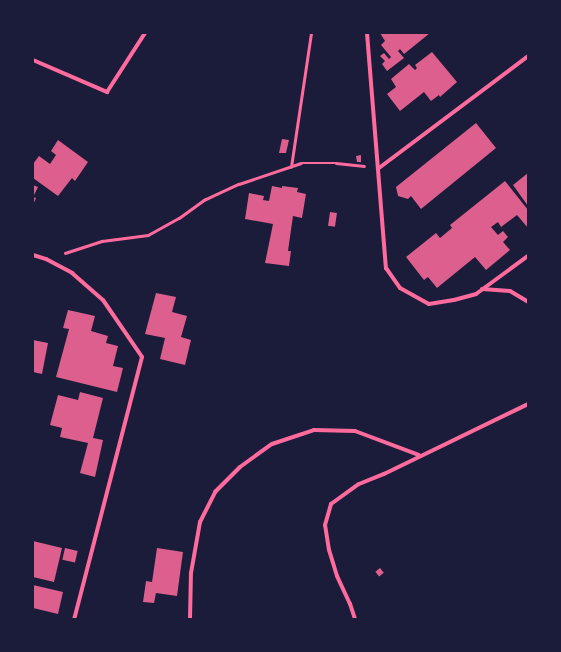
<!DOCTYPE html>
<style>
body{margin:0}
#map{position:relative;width:561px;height:652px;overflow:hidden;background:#1b1b3a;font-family:"Golos Text",sans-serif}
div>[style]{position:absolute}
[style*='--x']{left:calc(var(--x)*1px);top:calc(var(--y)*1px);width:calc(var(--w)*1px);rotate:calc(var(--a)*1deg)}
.building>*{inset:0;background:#dd5f8e;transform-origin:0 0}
.path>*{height:2.5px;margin:-1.25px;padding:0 1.25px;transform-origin:1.25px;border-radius:1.25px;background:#ff6b9d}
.minor>*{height:4px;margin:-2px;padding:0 2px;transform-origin:2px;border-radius:2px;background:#ff6b9d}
span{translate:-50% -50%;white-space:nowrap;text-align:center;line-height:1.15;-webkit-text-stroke:4px #1b1b3a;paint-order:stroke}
.frame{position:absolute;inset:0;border:34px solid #1b1b3a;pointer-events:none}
</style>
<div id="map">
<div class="building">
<div style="clip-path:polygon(380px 33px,430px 33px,404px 54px,400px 49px,398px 51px,404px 58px,387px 71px,382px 64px,385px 61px,380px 56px,384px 53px,389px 59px,391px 57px,381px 45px,385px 41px)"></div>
<div style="clip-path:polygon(432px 52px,457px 82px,440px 97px,439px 95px,431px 101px,424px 92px,400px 111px,387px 94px,396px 87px,391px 79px,409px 64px,415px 70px,417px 68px,415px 65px)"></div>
<div style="clip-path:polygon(476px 123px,496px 148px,421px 209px,411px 196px,408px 199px,398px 196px,396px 187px)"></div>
<div style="clip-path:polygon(282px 139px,289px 140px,286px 153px,279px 153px)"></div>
<div style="clip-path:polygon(58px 140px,88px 162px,75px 181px,72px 178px,58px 196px,33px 178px,33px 164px,39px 156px,50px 164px,56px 155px,51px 151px)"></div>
<div style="clip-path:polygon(361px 155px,361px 162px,357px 162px,356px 156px)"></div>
<div style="clip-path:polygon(528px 173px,528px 206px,513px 185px)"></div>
<div style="clip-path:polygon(505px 181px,528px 210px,528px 228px,517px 215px,501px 227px,498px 222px,491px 227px,498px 235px,503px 231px,508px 237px,503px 242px,510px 250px,486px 270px,475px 257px,437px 288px,428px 277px,424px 280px,406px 257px,436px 233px,440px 238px,452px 228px,450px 225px)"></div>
<div style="clip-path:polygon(33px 185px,38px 187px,33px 197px,36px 198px,33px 205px)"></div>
<div style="clip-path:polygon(272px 186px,282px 188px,282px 186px,298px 188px,297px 192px,306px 194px,302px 218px,293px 216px,288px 251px,291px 251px,289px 266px,265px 263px,273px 224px,245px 219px,249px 193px,264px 196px,263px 200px,269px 201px)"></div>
<div style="left:330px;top:212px;width:7px;height:14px;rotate:8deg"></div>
<div style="clip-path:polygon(156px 293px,176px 297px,172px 312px,187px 316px,181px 337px,191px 340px,185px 365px,160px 359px,165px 338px,145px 334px)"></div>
<div style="clip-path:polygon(68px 310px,95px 316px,91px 331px,108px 336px,106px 343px,118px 346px,113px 366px,123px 368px,117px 392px,56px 377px,69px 329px,63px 328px)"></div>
<div style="clip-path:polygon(33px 340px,48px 343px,42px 374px,33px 372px)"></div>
<div style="clip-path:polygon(80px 392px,103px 398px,93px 438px,103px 440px,95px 477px,80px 473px,88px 443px,60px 437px,62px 428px,50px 425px,58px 395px,78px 400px)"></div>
<div style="clip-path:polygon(33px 541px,62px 548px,54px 582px,33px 577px)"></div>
<div style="left:65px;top:548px;width:13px;height:12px;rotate:13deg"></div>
<div style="clip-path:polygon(157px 548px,183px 552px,177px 596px,156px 593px,154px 603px,143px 602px,146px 581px,152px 582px)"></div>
<div style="left:380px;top:568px;width:6px;height:6px;rotate:51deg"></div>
<div style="clip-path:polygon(33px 585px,63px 592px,58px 614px,33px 608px)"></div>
</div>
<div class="path">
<div style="--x:291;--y:167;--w:135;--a:-81.5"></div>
<div style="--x:65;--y:253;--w:39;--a:-18"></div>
<div style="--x:102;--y:241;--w:46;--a:-7.4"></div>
<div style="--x:148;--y:235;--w:35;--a:-29"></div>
<div style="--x:179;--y:218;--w:31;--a:-36"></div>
<div style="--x:204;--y:200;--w:38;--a:-25"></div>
<div style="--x:239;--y:184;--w:65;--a:-18.7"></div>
<div style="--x:301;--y:163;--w:35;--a:0"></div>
<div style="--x:336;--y:163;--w:28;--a:6"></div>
</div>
<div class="minor">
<div style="--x:367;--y:33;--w:236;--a:85.4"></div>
<div style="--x:386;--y:268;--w:24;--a:55"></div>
<div style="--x:400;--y:288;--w:33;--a:29"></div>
<div style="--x:429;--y:304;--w:25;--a:-9"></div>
<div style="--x:454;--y:300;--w:23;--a:-15"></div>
<div style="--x:476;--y:294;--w:64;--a:-36.2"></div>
<div style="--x:33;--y:60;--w:81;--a:23.4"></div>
<div style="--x:107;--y:92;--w:70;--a:-57.2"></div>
<div style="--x:379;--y:168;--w:186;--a:-36.9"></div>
<div style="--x:33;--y:255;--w:14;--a:17"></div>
<div style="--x:46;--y:259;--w:30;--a:28"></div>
<div style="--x:72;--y:273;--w:41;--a:41.1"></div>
<div style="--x:103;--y:300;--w:69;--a:55.6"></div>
<div style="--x:142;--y:357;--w:271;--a:104.5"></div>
<div style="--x:482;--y:289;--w:28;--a:4"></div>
<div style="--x:510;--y:291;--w:21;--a:31"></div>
<div style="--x:190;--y:619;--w:46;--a:-88.8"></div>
<div style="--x:191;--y:573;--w:52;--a:-80"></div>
<div style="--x:200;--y:522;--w:34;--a:-63"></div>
<div style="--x:215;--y:492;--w:35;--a:-45"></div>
<div style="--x:240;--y:467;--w:39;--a:-36"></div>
<div style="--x:272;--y:444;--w:44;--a:-18.4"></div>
<div style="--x:314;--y:430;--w:41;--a:1.4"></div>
<div style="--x:355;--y:431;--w:68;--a:20.6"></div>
<div style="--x:355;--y:619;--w:16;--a:-108"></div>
<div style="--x:350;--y:604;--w:31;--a:-115"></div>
<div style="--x:337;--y:576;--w:27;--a:-107"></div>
<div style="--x:329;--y:550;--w:25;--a:-99"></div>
<div style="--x:325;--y:525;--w:22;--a:-74"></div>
<div style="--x:331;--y:504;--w:34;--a:-36"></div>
<div style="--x:359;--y:484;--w:27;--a:-22"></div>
<div style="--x:384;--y:474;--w:160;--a:-25.9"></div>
</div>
<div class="frame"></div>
</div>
